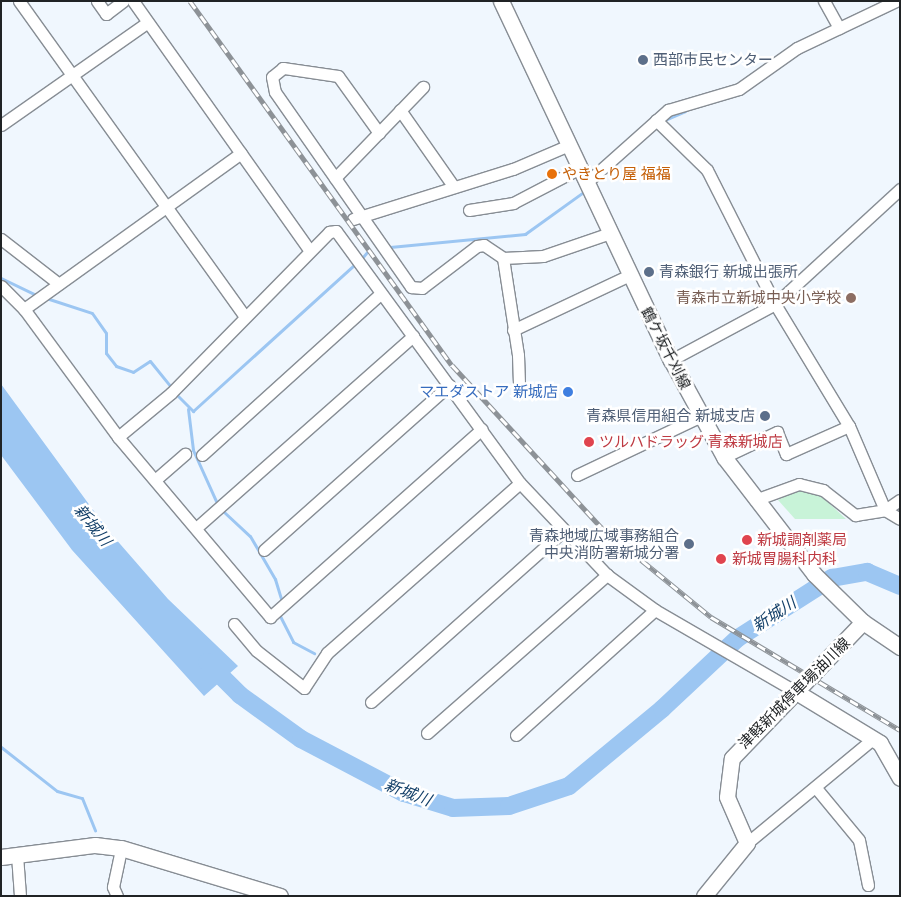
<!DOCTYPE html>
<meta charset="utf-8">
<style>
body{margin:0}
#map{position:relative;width:901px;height:897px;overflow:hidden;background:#f0f7fe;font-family:"Playfair Display","Noto Sans JP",serif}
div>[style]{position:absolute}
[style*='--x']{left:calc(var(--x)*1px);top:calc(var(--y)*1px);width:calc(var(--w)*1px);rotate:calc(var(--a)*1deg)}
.green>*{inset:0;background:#c8f3d8}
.water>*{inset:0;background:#9cc6f2}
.stream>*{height:3px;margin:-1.5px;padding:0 1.5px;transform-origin:1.5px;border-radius:1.5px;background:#9cc6f2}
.river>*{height:18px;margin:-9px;padding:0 9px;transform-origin:9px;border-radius:9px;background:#9cc6f2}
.roads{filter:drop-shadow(1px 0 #878d94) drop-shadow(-1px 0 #878d94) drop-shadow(0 1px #878d94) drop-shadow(0 -1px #878d94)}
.street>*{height:11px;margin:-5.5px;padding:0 5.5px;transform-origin:5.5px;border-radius:5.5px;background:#fff}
.secondary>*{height:15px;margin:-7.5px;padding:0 7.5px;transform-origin:7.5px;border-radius:7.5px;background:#fff}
.rail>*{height:5px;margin-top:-2.5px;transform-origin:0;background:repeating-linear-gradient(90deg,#fff 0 9px,#8d9297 0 18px);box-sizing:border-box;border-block:1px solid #8d9297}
.dots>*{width:14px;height:14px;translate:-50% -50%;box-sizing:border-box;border:2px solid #fff;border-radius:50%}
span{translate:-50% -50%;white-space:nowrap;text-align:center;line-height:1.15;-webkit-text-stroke:5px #fff;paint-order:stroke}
.service-label{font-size:15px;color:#4e5e75}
.left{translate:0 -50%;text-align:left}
.right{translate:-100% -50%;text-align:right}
.food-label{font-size:15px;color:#c56008}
.education-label{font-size:15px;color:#785e54}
.street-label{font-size:15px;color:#202325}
.shop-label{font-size:15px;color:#366cbe}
.health-label{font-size:15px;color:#be3a42}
.water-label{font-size:16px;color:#144069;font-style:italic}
.frame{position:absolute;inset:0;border:2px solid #202325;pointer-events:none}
</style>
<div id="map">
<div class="green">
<div style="clip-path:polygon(798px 490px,818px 493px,846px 519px,795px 519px,778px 500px)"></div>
</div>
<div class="water">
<div style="clip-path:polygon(1px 384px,107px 529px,168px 599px,238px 666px,204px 696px,72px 550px,1px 455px)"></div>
</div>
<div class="stream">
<div style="--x:665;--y:120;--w:22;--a:-24"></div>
<div style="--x:390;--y:247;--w:136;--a:-5.5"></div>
<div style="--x:525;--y:234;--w:70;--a:-35.7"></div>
<div style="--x:362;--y:258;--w:8;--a:-50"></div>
<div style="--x:1;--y:278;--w:41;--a:25.9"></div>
<div style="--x:46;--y:298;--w:48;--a:18.1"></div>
<div style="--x:92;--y:313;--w:24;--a:55"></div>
<div style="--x:106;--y:333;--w:20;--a:90"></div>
<div style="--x:106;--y:353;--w:16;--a:52"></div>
<div style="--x:116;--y:366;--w:18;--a:19"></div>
<div style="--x:133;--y:372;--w:20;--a:-33"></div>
<div style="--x:150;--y:361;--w:32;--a:51"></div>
<div style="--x:177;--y:395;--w:23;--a:45"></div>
<div style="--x:193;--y:411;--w:219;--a:-42.2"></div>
<div style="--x:188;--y:409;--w:41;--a:83"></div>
<div style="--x:193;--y:450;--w:56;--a:65.7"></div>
<div style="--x:224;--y:512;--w:35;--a:43"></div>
<div style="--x:250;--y:536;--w:50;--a:59.8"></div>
<div style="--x:275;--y:579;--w:21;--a:73"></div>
<div style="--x:280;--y:616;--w:29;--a:63"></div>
<div style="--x:293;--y:642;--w:24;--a:28"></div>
<div style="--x:1;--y:747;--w:71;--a:38.2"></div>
<div style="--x:57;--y:791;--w:26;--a:16"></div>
<div style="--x:82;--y:798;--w:35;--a:68"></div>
</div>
<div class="river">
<div style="--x:207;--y:662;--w:47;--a:45"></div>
<div style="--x:240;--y:695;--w:75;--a:35.8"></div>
<div style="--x:301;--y:739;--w:116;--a:27.7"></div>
<div style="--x:404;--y:793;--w:51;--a:17"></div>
<div style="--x:453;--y:808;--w:56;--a:-2"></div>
<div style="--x:509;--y:806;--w:63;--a:-18.4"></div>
<div style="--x:569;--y:786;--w:121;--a:-39.6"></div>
<div style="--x:662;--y:709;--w:104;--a:-43.1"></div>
<div style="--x:738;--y:638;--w:112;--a:-32.6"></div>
<div style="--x:832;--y:578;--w:36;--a:-10"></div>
<div style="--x:867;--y:572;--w:36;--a:23"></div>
</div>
<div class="roads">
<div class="street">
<div style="--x:19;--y:1;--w:388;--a:54.4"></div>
<div style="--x:97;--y:1;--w:16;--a:55"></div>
<div style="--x:106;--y:14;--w:21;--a:-37"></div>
<div style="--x:133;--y:1;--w:306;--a:54.7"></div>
<div style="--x:824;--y:1;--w:31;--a:61"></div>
<div style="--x:400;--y:110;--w:94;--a:55"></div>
<div style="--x:656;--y:120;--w:71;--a:44.4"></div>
<div style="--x:707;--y:170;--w:150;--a:63.1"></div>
<div style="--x:775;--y:304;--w:143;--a:58.8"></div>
<div style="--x:849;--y:426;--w:91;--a:66.8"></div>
<div style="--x:885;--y:510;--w:17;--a:31"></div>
<div style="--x:1;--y:125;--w:179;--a:-35"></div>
<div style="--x:379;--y:133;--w:70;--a:-125.7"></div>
<div style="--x:338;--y:76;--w:56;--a:-171.7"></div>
<div style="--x:283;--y:68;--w:14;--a:141"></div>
<div style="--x:272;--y:77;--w:15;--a:79"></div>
<div style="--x:275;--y:92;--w:238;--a:55.1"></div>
<div style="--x:411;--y:287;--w:11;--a:5"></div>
<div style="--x:422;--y:288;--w:69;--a:-37.4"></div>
<div style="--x:477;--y:246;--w:7;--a:-8"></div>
<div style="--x:484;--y:245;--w:23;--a:34"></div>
<div style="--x:503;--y:258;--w:40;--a:-2.9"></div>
<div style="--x:543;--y:256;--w:71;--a:-18.9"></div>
<div style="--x:335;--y:178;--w:127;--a:-46"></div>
<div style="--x:586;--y:183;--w:110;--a:-41.7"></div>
<div style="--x:668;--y:110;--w:74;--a:-16.5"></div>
<div style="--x:739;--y:89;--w:71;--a:-35.3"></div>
<div style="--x:797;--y:48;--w:110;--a:-25.4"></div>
<div style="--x:469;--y:210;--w:45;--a:-9"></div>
<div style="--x:513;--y:203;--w:76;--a:-27.6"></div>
<div style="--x:353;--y:219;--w:168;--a:-17.4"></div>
<div style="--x:513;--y:169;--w:61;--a:-23.2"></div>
<div style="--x:1;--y:239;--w:73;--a:37.8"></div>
<div style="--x:503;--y:258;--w:98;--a:81.2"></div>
<div style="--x:518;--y:355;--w:38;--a:88"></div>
<div style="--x:1;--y:286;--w:33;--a:45"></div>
<div style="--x:24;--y:309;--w:159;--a:53.7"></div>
<div style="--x:118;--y:437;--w:236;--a:49.8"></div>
<div style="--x:270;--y:617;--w:283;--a:-41.6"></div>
<div style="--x:24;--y:309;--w:267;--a:-35.7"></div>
<div style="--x:513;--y:330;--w:129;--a:-25.2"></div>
<div style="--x:671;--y:360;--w:118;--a:-28.3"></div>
<div style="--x:775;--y:304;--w:170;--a:-42.6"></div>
<div style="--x:118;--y:437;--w:69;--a:-39.7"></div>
<div style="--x:171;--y:393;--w:226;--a:-45.5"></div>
<div style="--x:329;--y:232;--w:7;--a:-8"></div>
<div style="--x:336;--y:231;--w:312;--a:53.9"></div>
<div style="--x:520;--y:483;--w:127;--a:46.6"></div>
<div style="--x:607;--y:575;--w:59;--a:36.1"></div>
<div style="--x:655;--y:610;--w:160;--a:30.1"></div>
<div style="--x:202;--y:455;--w:241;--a:-42.1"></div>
<div style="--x:724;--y:457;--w:59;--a:-25.3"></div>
<div style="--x:777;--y:432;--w:24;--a:68"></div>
<div style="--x:786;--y:454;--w:69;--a:-24"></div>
<div style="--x:577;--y:475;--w:137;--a:-25.4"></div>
<div style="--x:155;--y:480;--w:40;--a:-41"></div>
<div style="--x:755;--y:500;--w:47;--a:-20"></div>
<div style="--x:799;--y:484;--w:25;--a:14"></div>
<div style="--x:823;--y:490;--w:41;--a:38"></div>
<div style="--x:855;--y:515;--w:30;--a:-9"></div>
<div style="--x:885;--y:510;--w:18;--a:-34"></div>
<div style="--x:196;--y:528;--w:290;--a:-41.5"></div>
<div style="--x:264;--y:550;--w:248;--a:-41.7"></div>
<div style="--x:234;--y:624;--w:35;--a:50"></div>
<div style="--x:257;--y:651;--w:60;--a:38.2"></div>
<div style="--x:304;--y:688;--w:42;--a:-56.7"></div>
<div style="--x:327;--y:653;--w:257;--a:-41.4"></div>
<div style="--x:371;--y:702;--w:257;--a:-41.7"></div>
<div style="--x:427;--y:733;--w:240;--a:-41.3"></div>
<div style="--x:516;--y:735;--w:187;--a:-42"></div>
<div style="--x:816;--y:788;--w:67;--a:50.4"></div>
<div style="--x:859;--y:840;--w:46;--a:78.7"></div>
<div style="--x:747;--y:843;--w:165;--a:-39.6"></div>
<div style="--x:17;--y:855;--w:41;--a:85.8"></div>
<div style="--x:117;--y:896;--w:10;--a:-114"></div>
<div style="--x:113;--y:887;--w:40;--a:-78"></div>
</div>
<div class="secondary">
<div style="--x:501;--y:1;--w:397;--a:64.7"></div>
<div style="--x:671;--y:360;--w:111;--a:61.3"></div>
<div style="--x:724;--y:457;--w:148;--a:52.4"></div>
<div style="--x:814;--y:574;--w:69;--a:44.4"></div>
<div style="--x:863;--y:622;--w:45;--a:34"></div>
<div style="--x:793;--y:690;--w:102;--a:31.3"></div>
<div style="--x:880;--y:743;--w:40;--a:60.3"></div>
<div style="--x:1;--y:857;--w:95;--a:-7.3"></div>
<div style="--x:95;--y:845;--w:26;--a:7"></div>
<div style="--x:121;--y:848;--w:166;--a:16.8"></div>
<div style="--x:704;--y:896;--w:68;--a:-50.9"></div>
<div style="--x:747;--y:843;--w:50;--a:-113.5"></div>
<div style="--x:727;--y:797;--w:39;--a:-83"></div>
<div style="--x:732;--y:758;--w:189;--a:-46.1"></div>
</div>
</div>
<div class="rail">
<div style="--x:190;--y:1;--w:448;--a:54.3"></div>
<div style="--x:452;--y:365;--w:220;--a:47.4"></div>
<div style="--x:601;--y:527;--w:142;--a:39.3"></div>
<div style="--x:711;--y:617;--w:220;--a:30.9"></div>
</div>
<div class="dots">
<div style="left:643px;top:60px;background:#5c6f8a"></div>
<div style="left:552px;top:174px;background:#e8710a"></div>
<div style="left:649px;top:272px;background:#5c6f8a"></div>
<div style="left:851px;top:298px;background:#8d6e63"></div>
<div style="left:568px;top:392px;background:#3f7fe0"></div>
<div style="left:765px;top:416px;background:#5c6f8a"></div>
<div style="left:589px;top:442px;background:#e0444e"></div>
<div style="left:747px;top:540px;background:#e0444e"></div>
<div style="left:689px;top:544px;background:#5c6f8a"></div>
<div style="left:721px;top:559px;background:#e0444e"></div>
</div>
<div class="service-label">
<span class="left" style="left:653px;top:60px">西部市民センター</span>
<span class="left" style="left:659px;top:272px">青森銀行 新城出張所</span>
<span class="right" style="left:755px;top:416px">青森県信用組合 新城支店</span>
<span class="right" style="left:679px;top:544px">青森地域広域事務組合<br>中央消防署新城分署</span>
</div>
<div class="food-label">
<span class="left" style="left:562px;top:174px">やきとり屋 福福</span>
</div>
<div class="education-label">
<span class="right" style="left:841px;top:298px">青森市立新城中央小学校</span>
</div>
<div class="street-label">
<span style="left:666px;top:348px;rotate:63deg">鶴ケ坂千刈線</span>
<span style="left:794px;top:693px;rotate:-45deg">津軽新城停車場油川線</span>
</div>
<div class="shop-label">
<span class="right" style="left:558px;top:392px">マエダストア 新城店</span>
</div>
<div class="health-label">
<span class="left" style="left:599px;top:442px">ツルハドラッグ 青森新城店</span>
<span class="left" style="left:757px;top:540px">新城調剤薬局</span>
<span class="left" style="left:732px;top:559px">新城胃腸科内科</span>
</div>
<div class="water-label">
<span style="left:93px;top:525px;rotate:51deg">新城川</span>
<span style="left:774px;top:614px;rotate:-33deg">新城川</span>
<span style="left:408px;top:792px;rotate:21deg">新城川</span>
</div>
<div class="frame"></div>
</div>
